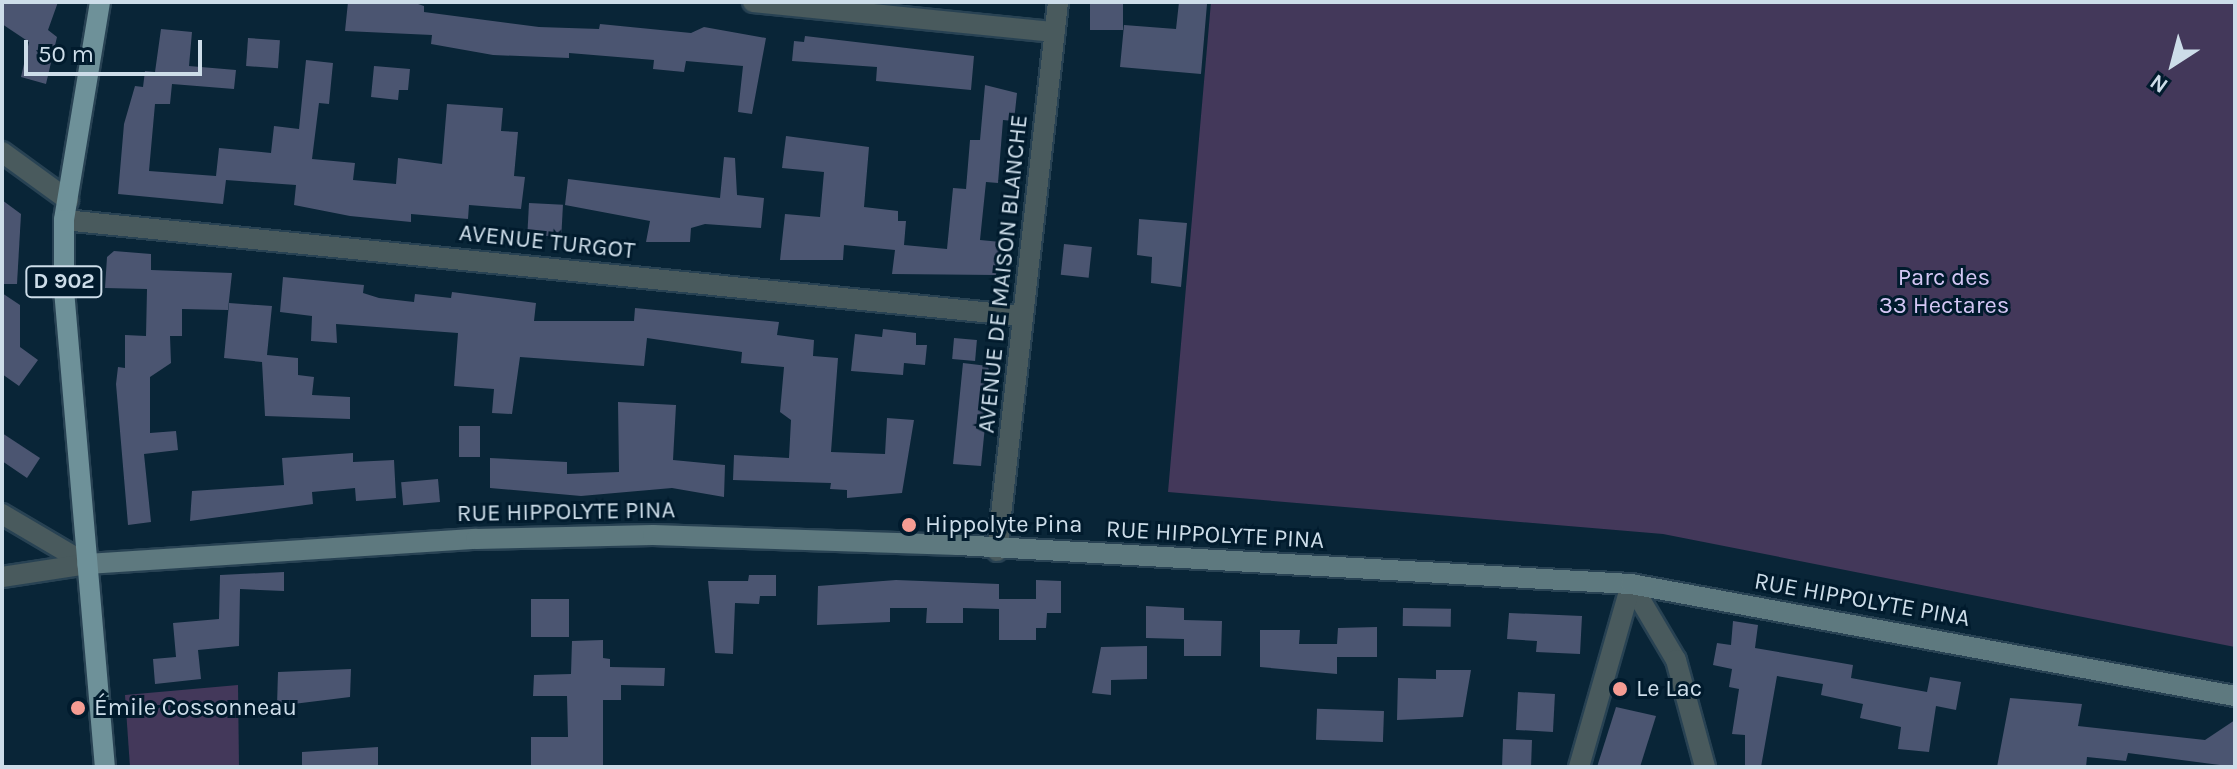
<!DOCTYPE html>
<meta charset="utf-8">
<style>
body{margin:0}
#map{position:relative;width:2237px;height:769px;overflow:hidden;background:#092537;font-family:Karla,sans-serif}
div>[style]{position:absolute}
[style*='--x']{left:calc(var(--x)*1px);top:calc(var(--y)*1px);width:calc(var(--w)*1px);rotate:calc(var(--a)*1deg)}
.green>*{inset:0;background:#43385a}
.building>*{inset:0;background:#4b5571;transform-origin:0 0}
.roads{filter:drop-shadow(2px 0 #284253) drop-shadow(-2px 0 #284253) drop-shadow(0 2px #284253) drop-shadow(0 -2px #284253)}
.street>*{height:20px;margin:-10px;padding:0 10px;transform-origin:10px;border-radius:10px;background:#495a5d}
.secondary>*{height:20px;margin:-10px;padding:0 10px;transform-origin:10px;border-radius:10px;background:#5e797f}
.primary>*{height:20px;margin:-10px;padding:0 10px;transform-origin:10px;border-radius:10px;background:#6e9199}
.dots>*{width:22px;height:22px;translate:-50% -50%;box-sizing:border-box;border:4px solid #011b2d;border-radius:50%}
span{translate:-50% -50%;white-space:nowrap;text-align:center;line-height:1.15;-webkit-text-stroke:6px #011b2d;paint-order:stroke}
.shield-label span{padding:2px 6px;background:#011b2d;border:2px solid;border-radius:6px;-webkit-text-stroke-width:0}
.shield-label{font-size:22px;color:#cddde9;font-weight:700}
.street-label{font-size:24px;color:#cddde9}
.park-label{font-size:24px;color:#d4c6f4}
.poi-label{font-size:24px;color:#cddde9}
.left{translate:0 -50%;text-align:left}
.frame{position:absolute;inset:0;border:4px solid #cddde9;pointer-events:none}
.north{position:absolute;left:2133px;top:24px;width:80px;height:80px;-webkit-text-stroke:6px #011b2d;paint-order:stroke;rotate:216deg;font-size:22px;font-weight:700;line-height:32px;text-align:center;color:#cddde9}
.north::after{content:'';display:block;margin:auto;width:28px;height:36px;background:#cddde9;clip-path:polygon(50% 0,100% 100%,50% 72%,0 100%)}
.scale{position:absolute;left:24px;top:40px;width:178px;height:36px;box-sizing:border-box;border:4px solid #cddde9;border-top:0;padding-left:10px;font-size:24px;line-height:28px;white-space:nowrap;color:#cddde9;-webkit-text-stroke:6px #011b2d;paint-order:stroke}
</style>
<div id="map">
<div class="green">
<div style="clip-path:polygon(1211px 2px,2235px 2px,2235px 647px,1663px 534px,1168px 492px)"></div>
<div style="clip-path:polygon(238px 685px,239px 767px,130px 767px,125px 695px)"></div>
</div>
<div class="building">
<div style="clip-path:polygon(2px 2px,58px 2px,48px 30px,57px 37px,46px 84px,21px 77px,29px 42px,2px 24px)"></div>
<div style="clip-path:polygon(348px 2px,412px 2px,424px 6px,424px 12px,539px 27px,599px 29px,600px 24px,691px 33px,704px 27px,766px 38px,752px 114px,738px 112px,743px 66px,686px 61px,684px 72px,653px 69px,654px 60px,569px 53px,569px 58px,493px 55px,431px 44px,432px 35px,345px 31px)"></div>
<div style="left:1090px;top:2px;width:33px;height:28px"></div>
<div style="clip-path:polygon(1179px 2px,1207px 4px,1201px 74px,1120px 67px,1124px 25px,1176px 29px)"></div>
<div style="clip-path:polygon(161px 29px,192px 32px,189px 66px,236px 70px,234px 89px,172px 84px,170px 104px,155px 104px,149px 171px,216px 176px,219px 148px,271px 153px,274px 126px,299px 129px,306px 60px,333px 63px,329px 104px,319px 103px,312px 159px,355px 163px,353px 180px,396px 184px,398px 158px,442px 164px,447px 104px,503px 108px,501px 131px,518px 132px,514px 176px,525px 177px,521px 209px,469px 205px,468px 219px,411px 214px,411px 222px,350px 216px,294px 205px,296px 185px,226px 180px,223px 204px,118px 194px,124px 124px,135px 86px,143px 87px,145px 71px,155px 72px)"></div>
<div style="clip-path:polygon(805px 36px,974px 56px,971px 90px,876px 81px,877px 67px,792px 61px,794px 41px,804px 42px)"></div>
<div style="left:248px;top:38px;width:32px;height:28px;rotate:4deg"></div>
<div style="clip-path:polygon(374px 66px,410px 69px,408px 90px,399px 90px,398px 100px,371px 97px)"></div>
<div style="clip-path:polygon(985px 85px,1017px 93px,1014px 121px,1003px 120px,998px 183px,986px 182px,980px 240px,1001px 242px,996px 275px,892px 274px,895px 250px,844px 245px,843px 260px,780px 260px,785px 214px,820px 217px,824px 172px,782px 168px,786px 136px,869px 147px,864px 207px,898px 211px,898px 221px,906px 221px,904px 245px,947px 249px,953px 188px,966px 189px,970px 140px,980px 140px)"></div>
<div style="clip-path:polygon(724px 157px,735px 158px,737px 195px,764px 198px,761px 228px,705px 224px,691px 228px,690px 242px,646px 242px,650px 221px,565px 205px,568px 179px,720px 198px)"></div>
<div style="clip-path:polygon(2px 200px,21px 214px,17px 284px,2px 284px)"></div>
<div style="left:529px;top:203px;width:34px;height:32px;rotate:3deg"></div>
<div style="clip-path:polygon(1139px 219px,1187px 223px,1181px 287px,1151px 283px,1152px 257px,1137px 255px)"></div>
<div style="left:1064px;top:244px;width:28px;height:31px;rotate:6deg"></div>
<div style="clip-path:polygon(114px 251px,151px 254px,151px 270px,232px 273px,228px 310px,182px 309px,182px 336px,170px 336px,171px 363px,150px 377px,150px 433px,176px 431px,178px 450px,144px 454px,151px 522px,128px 525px,116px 384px,118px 367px,125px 368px,125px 335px,146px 336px,147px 289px,105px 288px,107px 257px)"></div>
<div style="clip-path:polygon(283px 277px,364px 285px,363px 293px,379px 298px,414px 302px,415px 294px,451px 298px,452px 292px,536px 303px,534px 321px,634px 321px,635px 308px,779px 322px,777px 335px,814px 340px,813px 356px,838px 358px,831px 452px,885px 454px,887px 418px,914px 420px,902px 493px,847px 498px,847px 490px,830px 489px,831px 483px,733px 480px,734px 455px,789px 458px,791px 420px,780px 412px,784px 367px,741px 363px,742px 352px,647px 338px,644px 366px,520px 357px,512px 414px,492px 413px,494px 389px,454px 386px,458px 333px,336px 324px,337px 343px,311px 341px,312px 316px,280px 312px)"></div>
<div style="clip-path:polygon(2px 293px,20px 305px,20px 347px,38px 360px,19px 386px,2px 374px)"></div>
<div style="clip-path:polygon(229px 303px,272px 306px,267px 355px,298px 358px,298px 375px,314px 377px,312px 395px,350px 397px,350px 419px,265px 416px,262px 362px,224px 358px)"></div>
<div style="clip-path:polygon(883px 329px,916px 333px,916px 345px,927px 345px,925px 365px,904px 363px,903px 375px,851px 371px,855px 334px,882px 337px)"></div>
<div style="left:954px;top:338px;width:23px;height:21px;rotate:5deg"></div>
<div style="clip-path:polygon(963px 363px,988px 366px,990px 376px,981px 466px,953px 464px)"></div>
<div style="clip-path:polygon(618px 402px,676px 405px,673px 460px,725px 465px,724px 497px,672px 488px,581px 496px,490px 488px,490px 458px,567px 462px,567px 474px,619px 472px)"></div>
<div style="left:480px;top:426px;width:31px;height:21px;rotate:90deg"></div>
<div style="clip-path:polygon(2px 433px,40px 458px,27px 478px,2px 461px)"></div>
<div style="clip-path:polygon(353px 453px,353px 462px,394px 460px,396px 498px,356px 501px,355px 488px,312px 492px,313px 504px,190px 521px,192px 491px,284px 485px,282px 458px)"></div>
<div style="left:438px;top:479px;width:23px;height:37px;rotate:85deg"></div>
<div style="clip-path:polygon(284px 572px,284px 591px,240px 589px,239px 646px,198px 650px,201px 679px,155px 684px,153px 659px,176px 657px,173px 623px,219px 619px,220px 575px)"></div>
<div style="clip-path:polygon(749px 575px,776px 575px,776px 596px,760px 596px,759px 604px,735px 603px,733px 654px,715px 653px,708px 581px,748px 581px)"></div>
<div style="clip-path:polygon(896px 580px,999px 584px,999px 599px,1036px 599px,1036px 580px,1061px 581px,1061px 613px,1047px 613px,1046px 628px,1036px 628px,1036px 640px,999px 640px,999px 609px,963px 608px,963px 623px,926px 623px,927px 608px,890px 608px,890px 622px,817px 625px,818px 586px)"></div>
<div style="left:531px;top:599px;width:38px;height:38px"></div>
<div style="clip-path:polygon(1146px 606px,1184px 608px,1184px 620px,1222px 621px,1221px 656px,1184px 656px,1184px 639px,1146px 638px)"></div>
<div style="left:1403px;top:608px;width:48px;height:18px;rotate:1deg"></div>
<div style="clip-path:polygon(1509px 613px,1582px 616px,1580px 654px,1536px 652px,1537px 641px,1507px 639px)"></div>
<div style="clip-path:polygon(1733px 621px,1758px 625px,1755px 648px,1853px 665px,1851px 678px,1927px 692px,1930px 677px,1961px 682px,1956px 710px,1936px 706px,1929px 752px,1898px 749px,1901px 727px,1860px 718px,1863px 704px,1821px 695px,1823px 684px,1777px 676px,1761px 767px,1745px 767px,1745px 735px,1732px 734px,1739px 689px,1729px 687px,1732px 669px,1713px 665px,1717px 643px,1731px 645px)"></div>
<div style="clip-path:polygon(1377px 627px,1377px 657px,1337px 657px,1337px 674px,1260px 667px,1260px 630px,1300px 630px,1299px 644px,1337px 644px,1338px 628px)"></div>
<div style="clip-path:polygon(603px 640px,603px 658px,610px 659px,610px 667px,665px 668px,664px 686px,621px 685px,621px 700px,603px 700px,603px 767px,531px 767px,531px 737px,568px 737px,567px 696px,533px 696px,534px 675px,571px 674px,572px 641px)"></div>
<div style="clip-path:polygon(1147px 646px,1147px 679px,1111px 680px,1111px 695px,1092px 693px,1101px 647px)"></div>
<div style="clip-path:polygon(351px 669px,350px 697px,277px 706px,278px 672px)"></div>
<div style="clip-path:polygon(1436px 670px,1471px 670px,1463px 717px,1397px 720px,1398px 678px,1436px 679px)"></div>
<div style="left:1518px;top:692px;width:37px;height:38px;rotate:3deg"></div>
<div style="clip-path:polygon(2010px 698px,2082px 704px,2078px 726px,2205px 740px,2235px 720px,2235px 767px,2128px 753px,2126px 761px,2087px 757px,2086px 767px,1997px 767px)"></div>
<div style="clip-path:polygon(1616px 707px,1656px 716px,1640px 767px,1597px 767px)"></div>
<div style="left:1384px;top:711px;width:31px;height:67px;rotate:92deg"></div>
<div style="left:1503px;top:739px;width:29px;height:28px;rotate:2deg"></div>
<div style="clip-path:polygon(378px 747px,378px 767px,302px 767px,302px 752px)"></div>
</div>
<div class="roads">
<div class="street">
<div style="--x:753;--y:2;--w:303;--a:5.7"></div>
<div style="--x:2;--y:152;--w:82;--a:36"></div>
<div style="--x:64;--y:220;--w:964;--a:5.72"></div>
<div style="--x:2;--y:514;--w:99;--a:30.5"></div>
<div style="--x:997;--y:551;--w:552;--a:-83.66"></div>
<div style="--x:2;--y:577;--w:86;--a:-8.7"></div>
<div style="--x:1631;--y:584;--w:88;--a:59.4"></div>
<div style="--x:1676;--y:660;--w:111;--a:74.8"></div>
<div style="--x:1579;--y:767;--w:190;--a:-74.1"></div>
</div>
<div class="secondary">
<div style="--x:87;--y:564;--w:390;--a:-3.7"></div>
<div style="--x:476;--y:539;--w:177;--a:-1.3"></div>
<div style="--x:653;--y:535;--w:305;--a:1.9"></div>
<div style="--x:958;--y:545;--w:674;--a:3.32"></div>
<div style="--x:1631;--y:584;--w:614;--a:10.51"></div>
</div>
<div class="primary">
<div style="--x:100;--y:2;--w:221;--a:99.4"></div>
<div style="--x:64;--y:220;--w:70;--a:90"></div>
<div style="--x:64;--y:290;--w:479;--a:85.1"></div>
</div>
</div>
<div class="dots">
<div style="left:909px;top:525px;background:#f59c93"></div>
<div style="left:1620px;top:689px;background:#f59c93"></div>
<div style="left:78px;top:708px;background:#f59c93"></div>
</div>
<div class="shield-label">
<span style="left:64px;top:282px">D 902</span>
</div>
<div class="street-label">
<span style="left:547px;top:242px;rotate:6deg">AVENUE TURGOT</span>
<span style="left:1003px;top:274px;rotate:-84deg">AVENUE DE MAISON BLANCHE</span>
<span style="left:566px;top:512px;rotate:-1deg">RUE HIPPOLYTE PINA</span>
<span style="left:1215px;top:535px;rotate:3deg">RUE HIPPOLYTE PINA</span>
<span style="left:1862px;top:600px;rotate:10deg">RUE HIPPOLYTE PINA</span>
</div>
<div class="park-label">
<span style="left:1944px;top:292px">Parc des<br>33 Hectares</span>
</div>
<div class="poi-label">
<span class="left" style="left:925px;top:525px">Hippolyte Pina</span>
<span class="left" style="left:1636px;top:689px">Le Lac</span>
<span class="left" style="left:94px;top:708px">Émile Cossonneau</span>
</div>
<div class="frame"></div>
<div class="north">N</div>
<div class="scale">50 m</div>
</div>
